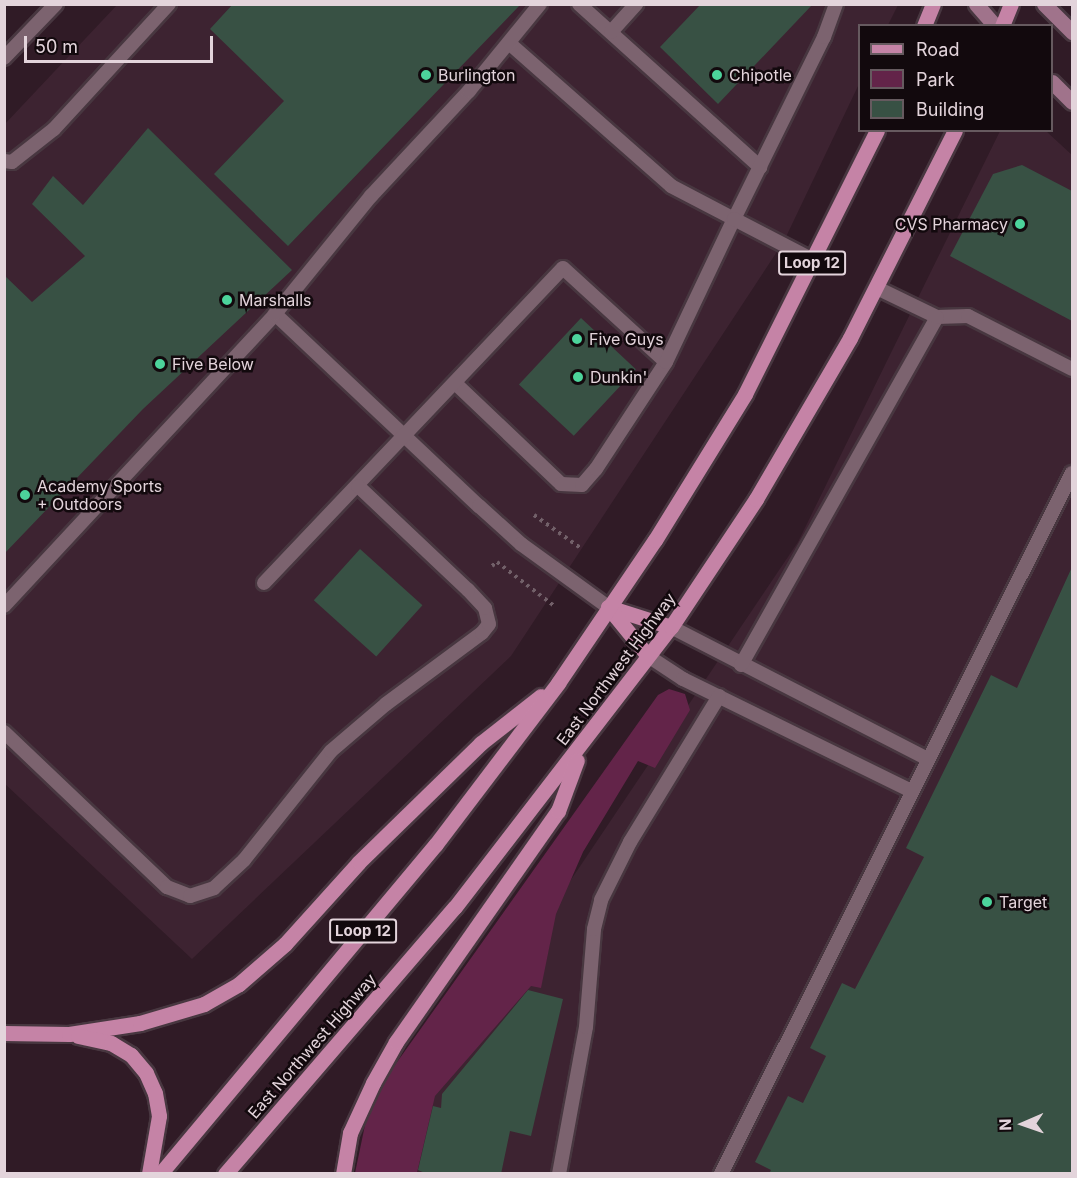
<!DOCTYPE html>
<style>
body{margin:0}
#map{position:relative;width:1077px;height:1178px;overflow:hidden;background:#301b26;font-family:Inter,sans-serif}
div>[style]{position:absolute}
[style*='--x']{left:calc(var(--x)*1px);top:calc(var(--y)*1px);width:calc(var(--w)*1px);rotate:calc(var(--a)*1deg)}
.built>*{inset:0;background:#3d2331}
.green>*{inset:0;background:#632449}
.building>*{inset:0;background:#385144;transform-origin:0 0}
.path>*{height:4px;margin-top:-2px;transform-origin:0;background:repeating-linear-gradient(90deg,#726069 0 3px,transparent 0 7.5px)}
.roads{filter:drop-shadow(2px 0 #483740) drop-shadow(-2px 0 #483740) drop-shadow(0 2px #483740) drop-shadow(0 -2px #483740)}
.service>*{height:14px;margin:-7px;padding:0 7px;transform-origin:7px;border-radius:7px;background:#7c636f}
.secondary>*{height:15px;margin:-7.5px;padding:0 7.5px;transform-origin:7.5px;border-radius:7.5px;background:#a0738b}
.primary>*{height:15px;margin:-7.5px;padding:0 7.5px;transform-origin:7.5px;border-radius:7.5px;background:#c583a6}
.dots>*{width:16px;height:16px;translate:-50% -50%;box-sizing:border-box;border:3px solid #12090d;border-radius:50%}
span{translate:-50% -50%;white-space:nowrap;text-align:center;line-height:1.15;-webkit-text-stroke:5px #12090d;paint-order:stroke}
.shield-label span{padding:2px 4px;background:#12090d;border:2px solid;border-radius:4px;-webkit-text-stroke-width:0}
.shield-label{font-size:15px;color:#e3d4db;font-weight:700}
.poi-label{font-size:16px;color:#e3d4db}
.left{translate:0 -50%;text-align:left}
.right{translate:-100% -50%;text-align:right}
.street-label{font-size:16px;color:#e3d4db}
.frame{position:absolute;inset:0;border:6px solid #e3d4db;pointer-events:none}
.legend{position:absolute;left:858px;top:24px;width:195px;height:108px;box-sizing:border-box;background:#12090d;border:2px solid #665a5f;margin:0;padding:8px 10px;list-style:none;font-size:18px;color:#e3d4db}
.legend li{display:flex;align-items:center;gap:12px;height:30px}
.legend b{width:30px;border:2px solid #665a5f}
.north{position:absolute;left:993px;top:1094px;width:60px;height:60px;-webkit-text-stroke:4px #12090d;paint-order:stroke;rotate:268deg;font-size:16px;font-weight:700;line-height:24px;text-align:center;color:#e3d4db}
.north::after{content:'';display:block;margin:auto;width:21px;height:27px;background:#e3d4db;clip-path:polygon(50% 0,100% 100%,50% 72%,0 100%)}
.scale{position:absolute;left:24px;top:36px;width:189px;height:27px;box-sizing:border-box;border:3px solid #e3d4db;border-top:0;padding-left:8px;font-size:18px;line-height:21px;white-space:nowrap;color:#e3d4db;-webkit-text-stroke:4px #12090d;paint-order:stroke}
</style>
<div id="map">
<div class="built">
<div style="clip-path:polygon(117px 5px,898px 5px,888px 25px,860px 26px,859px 84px,784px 241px,511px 656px,192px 959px,5px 784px,4px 125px)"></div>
<div style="clip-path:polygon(1000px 131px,1046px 131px,1072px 155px,1072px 1173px,417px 1174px,435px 1082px,798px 542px)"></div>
</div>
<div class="green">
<div style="clip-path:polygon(669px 689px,685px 694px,690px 710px,655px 768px,638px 761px,583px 852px,556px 914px,541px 988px,531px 986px,435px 1096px,417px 1173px,355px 1173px,365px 1125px,385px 1079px,658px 695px)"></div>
</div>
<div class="building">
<div style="clip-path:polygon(233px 4px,521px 4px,288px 246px,214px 174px,284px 101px,210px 29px)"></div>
<div style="clip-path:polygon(701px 4px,813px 4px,718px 104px,660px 47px)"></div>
<div style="clip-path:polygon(148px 128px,292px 270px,143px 409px,4px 554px,4px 275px,32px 302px,85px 256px,32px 204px,53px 176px,83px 205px)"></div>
<div style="clip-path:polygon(1022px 165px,1072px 191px,1072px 321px,950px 256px,993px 174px)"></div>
<div style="left:581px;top:318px;width:75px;height:91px;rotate:43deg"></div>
<div style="left:360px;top:549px;width:84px;height:69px;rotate:42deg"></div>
<div style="clip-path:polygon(1072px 567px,1072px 1174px,769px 1174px,771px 1170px,755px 1162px,788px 1096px,803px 1103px,826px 1056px,810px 1048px,842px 983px,855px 989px,924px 857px,906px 848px,991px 675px,1017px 688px)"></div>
<div style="clip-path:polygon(528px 990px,563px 999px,531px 1136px,510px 1131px,501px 1174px,427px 1174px,418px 1170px,433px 1106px,441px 1108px,442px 1094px)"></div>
</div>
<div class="path">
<div style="--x:534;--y:515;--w:59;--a:35.3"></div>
<div style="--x:492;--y:566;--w:6;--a:-39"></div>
<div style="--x:497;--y:562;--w:71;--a:37.5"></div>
</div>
<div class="roads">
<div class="service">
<div style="--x:579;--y:4;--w:244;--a:42"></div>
<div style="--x:611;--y:32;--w:38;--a:-48"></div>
<div style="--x:509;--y:43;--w:216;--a:41.4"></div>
<div style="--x:671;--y:186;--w:71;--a:27.6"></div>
<div style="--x:734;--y:219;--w:203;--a:-63.7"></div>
<div style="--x:824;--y:37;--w:35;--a:-70"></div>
<div style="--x:4;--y:58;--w:75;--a:-46.1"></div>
<div style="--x:4;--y:161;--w:8;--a:7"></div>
<div style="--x:12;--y:162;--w:53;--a:-38.2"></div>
<div style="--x:54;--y:129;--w:170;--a:-47.4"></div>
<div style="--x:275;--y:314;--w:280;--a:43.3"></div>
<div style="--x:479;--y:506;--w:57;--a:42.1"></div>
<div style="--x:521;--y:544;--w:107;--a:35.9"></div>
<div style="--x:937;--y:317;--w:31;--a:-2"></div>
<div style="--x:968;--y:316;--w:117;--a:27"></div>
<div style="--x:455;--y:383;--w:146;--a:43.6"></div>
<div style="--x:561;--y:484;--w:21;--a:3"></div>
<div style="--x:582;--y:485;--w:21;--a:-49"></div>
<div style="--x:596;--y:469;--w:128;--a:-56.8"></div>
<div style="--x:264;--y:583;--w:434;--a:-46.5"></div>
<div style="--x:563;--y:268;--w:139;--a:42.4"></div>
<div style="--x:666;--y:362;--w:158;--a:-64.6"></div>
<div style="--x:734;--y:219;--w:89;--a:27.4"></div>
<div style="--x:4;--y:606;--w:398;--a:-47.1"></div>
<div style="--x:275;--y:314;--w:152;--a:-50.9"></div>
<div style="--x:371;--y:196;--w:144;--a:-47"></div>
<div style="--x:469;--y:91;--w:112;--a:-50.8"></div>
<div style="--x:671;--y:627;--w:289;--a:27.2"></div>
<div style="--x:648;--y:656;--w:42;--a:33.3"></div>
<div style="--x:683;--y:679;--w:255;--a:26.1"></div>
<div style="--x:741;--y:665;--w:399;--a:-60.6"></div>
<div style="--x:937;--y:317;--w:67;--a:-154.2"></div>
<div style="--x:4;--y:732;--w:225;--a:43.6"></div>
<div style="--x:167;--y:887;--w:25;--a:21"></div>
<div style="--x:190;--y:896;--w:25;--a:-18"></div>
<div style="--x:214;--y:888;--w:41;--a:-43"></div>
<div style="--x:244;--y:860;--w:139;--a:-51.4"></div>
<div style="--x:331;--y:751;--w:72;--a:-40.5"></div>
<div style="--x:386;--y:704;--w:119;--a:-36.5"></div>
<div style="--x:482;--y:633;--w:11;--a:-52"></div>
<div style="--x:489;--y:624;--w:16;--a:-104"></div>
<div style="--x:485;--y:608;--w:25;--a:-133"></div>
<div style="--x:468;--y:590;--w:151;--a:-136.6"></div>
<div style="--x:559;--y:1174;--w:149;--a:-79.6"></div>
<div style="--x:586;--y:1027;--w:98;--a:-85.3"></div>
<div style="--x:594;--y:929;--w:30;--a:-76"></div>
<div style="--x:601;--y:900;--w:65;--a:-63.4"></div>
<div style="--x:630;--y:842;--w:171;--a:-58.6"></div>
<div style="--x:721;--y:1174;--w:784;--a:-63.4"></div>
</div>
<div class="secondary">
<div style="--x:976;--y:4;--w:29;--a:49"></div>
<div style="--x:1044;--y:4;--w:40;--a:45"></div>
<div style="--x:1052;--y:82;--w:28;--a:45"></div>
</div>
<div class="primary">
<div style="--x:924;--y:26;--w:24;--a:-68"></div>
<div style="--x:1002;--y:26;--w:24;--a:-68"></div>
<div style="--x:608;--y:607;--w:66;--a:17.6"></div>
<div style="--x:608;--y:607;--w:63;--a:50.8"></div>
<div style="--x:4;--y:1033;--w:65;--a:0.9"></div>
<div style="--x:69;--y:1034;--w:72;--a:-8.8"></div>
<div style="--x:140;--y:1023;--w:67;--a:-16.5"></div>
<div style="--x:204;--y:1004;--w:40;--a:-29.7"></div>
<div style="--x:239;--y:984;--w:61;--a:-41"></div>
<div style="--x:285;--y:944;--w:110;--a:-47.9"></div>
<div style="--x:359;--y:862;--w:170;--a:-44.3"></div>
<div style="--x:481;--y:743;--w:76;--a:-38.1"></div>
<div style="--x:78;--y:1036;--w:34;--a:12"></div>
<div style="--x:111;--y:1043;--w:23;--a:31"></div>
<div style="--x:131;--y:1055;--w:23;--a:50"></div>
<div style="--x:146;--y:1073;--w:22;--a:66"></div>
<div style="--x:155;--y:1093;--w:23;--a:80"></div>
<div style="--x:159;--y:1116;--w:59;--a:99.8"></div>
<div style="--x:160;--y:1174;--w:430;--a:-50.1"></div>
<div style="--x:436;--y:844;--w:202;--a:-52.8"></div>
<div style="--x:558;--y:683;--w:173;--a:-55.9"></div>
<div style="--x:655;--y:540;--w:172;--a:-58.3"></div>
<div style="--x:745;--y:394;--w:295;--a:-63.4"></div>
<div style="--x:225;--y:1174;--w:352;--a:-49.3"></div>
<div style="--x:455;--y:907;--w:354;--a:-52.4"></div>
<div style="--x:671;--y:627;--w:154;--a:-56.4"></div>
<div style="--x:756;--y:499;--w:186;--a:-59.7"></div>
<div style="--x:850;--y:338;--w:233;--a:-63.2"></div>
<div style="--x:343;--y:1174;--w:42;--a:-80.3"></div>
<div style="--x:350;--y:1133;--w:55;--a:-65.3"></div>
<div style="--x:373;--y:1083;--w:47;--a:-60.7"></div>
<div style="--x:396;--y:1042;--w:282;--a:-55"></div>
<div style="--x:558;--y:811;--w:54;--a:-69.6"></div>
</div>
</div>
<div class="dots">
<div style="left:426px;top:75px;background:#4cd39b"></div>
<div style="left:717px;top:75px;background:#4cd39b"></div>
<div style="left:1020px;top:224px;background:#4cd39b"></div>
<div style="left:227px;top:300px;background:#4cd39b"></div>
<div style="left:577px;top:339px;background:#4cd39b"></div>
<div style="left:160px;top:364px;background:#4cd39b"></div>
<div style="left:578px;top:377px;background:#4cd39b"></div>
<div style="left:25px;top:495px;background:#4cd39b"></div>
<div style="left:987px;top:902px;background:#4cd39b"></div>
</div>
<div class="shield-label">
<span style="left:812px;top:263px">Loop 12</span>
<span style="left:363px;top:931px">Loop 12</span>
</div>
<div class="poi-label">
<span class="left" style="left:438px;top:75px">Burlington</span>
<span class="left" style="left:729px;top:75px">Chipotle</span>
<span class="right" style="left:1008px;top:224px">CVS Pharmacy</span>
<span class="left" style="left:239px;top:300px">Marshalls</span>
<span class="left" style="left:589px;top:339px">Five Guys</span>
<span class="left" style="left:172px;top:364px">Five Below</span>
<span class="left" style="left:590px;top:377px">Dunkin'</span>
<span class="left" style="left:37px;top:495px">Academy Sports<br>+ Outdoors</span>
<span class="left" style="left:999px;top:902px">Target</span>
</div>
<div class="street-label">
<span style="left:616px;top:669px;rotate:-53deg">East Northwest Highway</span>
<span style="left:312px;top:1046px;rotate:-49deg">East Northwest Highway</span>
</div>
<div class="frame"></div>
<ul class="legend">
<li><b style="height:8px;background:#c583a6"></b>Road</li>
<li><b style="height:16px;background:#632449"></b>Park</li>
<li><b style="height:16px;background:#385144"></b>Building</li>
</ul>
<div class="north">N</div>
<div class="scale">50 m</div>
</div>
